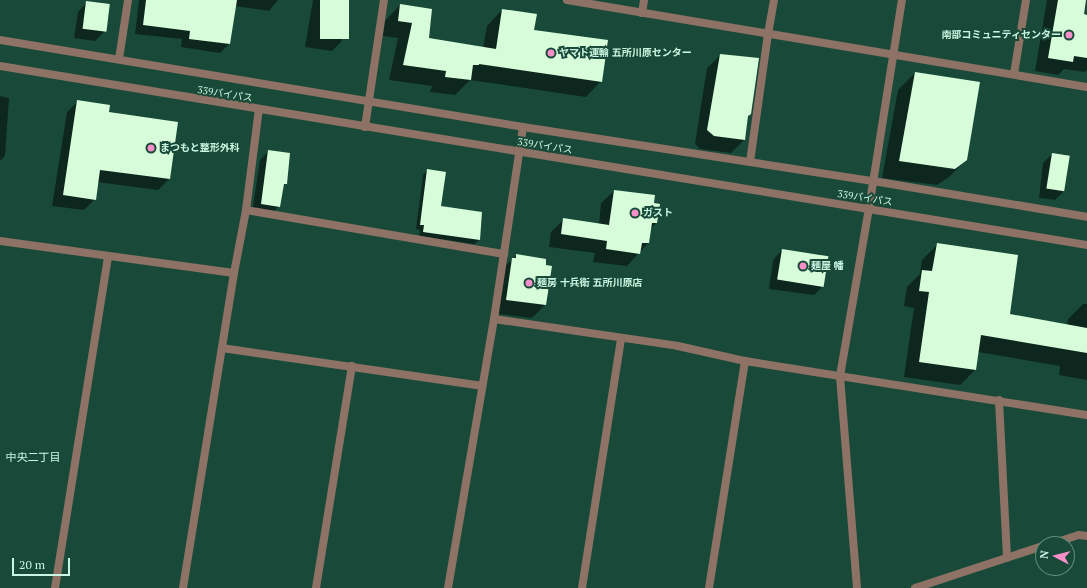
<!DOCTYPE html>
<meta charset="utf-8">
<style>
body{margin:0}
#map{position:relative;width:1087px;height:588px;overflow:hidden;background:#194a39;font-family:"PT Serif","Noto Sans JP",serif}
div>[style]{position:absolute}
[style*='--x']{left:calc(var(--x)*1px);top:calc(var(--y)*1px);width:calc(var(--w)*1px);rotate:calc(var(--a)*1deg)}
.shadow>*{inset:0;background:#0007}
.building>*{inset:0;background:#d6fcd9;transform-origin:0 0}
.service>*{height:8px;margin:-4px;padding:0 4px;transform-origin:4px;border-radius:4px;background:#8e7265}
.minor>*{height:8px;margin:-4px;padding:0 4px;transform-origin:4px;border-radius:4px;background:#8e7265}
.tertiary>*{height:8px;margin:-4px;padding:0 4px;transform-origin:4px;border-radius:4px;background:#8e7265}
.dots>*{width:11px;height:11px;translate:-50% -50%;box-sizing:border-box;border:2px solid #194a39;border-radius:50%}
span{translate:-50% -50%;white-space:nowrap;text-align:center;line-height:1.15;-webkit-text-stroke:4px #194a39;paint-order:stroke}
.poi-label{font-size:10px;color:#cbf5e3;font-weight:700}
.right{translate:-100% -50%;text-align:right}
.left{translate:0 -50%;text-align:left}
.street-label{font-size:10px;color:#cbf5e3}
.neighbourhood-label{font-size:11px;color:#cbf5e3}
.north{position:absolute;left:1035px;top:536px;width:40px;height:40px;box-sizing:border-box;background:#194a39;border:1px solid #608e7d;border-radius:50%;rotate:277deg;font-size:11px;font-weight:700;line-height:16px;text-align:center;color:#cbf5e3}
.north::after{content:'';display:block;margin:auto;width:14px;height:18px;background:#f98fc9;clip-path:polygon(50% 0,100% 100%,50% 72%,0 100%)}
.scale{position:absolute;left:12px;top:558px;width:58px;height:18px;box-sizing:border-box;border:2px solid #cbf5e3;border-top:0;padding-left:5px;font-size:12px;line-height:14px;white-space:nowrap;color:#cbf5e3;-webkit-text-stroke:3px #194a39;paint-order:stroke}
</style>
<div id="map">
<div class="shadow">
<div style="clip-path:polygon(139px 0,278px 0,269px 11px,235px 6px,229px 44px,220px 53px,181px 47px,182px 39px,135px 34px)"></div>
<div style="clip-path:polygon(313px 0,348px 0,341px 42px,332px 51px,305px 47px)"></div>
<div style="clip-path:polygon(1047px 0,1085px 0,1083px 15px,1087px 16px,1087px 70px,1085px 72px,1064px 69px,1058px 75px,1035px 71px)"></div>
<div style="clip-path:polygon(87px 2px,104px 32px,95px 41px,74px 38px,78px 12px)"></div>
<div style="clip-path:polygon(400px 5px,428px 39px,483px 48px,487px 26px,502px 10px,533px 31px,601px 81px,586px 97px,470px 80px,455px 95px,430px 92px,432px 86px,389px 80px,398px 38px,383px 36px,385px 21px)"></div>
<div style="clip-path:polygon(721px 55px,747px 116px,744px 140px,731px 153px,700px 149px,695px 144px,707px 68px)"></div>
<div style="clip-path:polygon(915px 73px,966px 160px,949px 177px,937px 185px,882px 178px,898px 90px)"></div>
<div style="clip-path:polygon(0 96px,9px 98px,5px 156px,0 161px)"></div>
<div style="clip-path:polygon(78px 101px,108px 113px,177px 123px,169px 179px,158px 190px,97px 182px,95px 199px,84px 210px,52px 206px,67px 112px)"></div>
<div style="clip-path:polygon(269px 151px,286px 183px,282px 187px,279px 206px,270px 215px,252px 213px,260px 160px)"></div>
<div style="clip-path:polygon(1052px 154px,1064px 191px,1055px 200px,1039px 198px,1043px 163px)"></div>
<div style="clip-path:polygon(428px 170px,440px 206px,481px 213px,479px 240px,474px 244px,419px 236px,420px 230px,416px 229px,423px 175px)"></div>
<div style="clip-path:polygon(614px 191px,653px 204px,656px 223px,650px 230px,648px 243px,627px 266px,593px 262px,595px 253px,549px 247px,551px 232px,564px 219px,599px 224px,601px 203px)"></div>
<div style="clip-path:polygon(937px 245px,1009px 315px,1067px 325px,1068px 319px,1083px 304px,1087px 304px,1087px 380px,1059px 375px,1060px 366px,978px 352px,975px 370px,960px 385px,904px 377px,914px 308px,904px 306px,907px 287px,920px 274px,922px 260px)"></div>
<div style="clip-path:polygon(782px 250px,823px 286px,814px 295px,769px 289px,773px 260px)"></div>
<div style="clip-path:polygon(517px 255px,545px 305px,532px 318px,493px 313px,499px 272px)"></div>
</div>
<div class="building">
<div style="clip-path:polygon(146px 0,237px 0,230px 44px,189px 39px,190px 31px,143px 25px)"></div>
<div style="left:320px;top:0;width:29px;height:39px"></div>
<div style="clip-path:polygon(1058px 0,1086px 0,1084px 14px,1087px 15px,1087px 58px,1074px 56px,1073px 62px,1048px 58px)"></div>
<div style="left:86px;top:1px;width:24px;height:28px;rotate:7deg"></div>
<div style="clip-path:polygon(400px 4px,432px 9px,429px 38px,496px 49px,502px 9px,537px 14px,534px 30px,608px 40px,602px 82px,479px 64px,479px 65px,473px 65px,471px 80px,445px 77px,446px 71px,403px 65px,412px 23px,398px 21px)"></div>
<div style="clip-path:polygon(720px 54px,759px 58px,751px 114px,748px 116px,745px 140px,714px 136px,707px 130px)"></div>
<div style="clip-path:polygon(915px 72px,980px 82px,967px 160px,955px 169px,899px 161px)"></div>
<div style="clip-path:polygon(77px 100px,110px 105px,109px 112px,178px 122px,170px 179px,100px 170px,96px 200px,63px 195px)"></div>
<div style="clip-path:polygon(268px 150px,290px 153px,287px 184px,284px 184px,280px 207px,261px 204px)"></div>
<div style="left:1052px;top:153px;width:18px;height:36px;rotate:9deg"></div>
<div style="clip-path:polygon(427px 169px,446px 172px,441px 206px,482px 212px,480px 240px,423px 232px,424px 225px,420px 225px)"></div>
<div style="clip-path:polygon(614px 190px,655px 195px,654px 203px,660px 204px,657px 223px,652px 223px,649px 243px,642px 243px,640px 254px,606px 249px,607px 241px,561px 234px,563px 218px,609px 225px)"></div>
<div style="clip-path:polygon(937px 243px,1018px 255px,1010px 314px,1087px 328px,1087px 353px,981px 335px,976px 370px,919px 362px,929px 292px,919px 291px,922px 270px,932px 271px)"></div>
<div style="left:782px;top:249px;width:47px;height:31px;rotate:9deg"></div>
<div style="clip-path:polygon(516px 254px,546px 259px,546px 265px,552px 266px,546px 305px,506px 300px,512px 258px,516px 258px)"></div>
</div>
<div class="service">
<div style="--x:750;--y:162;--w:129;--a:-82"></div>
</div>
<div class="minor">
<div style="--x:567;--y:0;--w:527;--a:9.5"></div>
<div style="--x:642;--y:13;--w:13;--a:-81"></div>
<div style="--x:768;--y:34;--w:35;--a:-80"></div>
<div style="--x:119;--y:59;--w:60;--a:-81.3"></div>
<div style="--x:1014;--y:74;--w:75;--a:-80.8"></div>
<div style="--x:365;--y:127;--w:128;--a:-81.5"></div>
<div style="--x:246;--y:210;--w:262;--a:9.7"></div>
<div style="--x:0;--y:241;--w:236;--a:7.8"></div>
<div style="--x:234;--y:273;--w:319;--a:99.2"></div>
<div style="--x:234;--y:273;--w:64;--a:-79.2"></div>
<div style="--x:246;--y:210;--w:102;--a:-82.7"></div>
<div style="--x:494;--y:319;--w:186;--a:8.3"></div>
<div style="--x:678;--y:346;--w:69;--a:12.6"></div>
<div style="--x:745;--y:361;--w:346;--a:9"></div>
<div style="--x:222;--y:348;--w:262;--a:8.3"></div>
<div style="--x:999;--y:400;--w:158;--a:87.1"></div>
<div style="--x:1051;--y:544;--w:29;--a:-18"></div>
<div style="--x:1079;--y:535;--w:8;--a:7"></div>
<div style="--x:55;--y:588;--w:336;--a:-80.9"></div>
<div style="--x:316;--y:588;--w:225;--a:-80.8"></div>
<div style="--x:448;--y:588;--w:273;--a:-80.3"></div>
<div style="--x:494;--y:319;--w:194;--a:-81.4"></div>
<div style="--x:582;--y:588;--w:252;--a:-81.1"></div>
<div style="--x:709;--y:588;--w:230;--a:-81"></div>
<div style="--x:857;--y:588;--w:213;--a:-94.6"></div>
<div style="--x:840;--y:376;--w:170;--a:-80.2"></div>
<div style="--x:915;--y:588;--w:135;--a:-18.2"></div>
</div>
<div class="tertiary">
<div style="--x:0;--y:40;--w:530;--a:9.44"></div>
<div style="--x:523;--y:127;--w:354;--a:8.8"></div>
<div style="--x:873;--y:181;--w:217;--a:9.5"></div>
<div style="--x:0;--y:66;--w:1102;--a:9.35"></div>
<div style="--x:869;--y:208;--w:211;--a:-81"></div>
</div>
<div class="dots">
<div style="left:1069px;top:35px;background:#f98fc9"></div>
<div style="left:551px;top:53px;background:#f98fc9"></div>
<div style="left:151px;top:148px;background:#f98fc9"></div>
<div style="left:635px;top:213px;background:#f98fc9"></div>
<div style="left:803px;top:266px;background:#f98fc9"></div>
<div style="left:529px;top:283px;background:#f98fc9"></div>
</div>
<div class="poi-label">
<span class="right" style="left:1061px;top:35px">南部コミュニティセンター</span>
<span class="left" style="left:559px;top:53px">ヤマト運輸 五所川原センター</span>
<span class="left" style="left:160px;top:148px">まつもと整形外科</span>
<span class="left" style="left:643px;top:213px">ガスト</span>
<span class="left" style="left:811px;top:266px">麺屋 幡</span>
<span class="left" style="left:537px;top:283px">麺房 十兵衛 五所川原店</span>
</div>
<div class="street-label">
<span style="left:225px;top:94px;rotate:9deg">339バイパス</span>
<span style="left:545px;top:146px;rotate:9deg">339バイパス</span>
<span style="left:865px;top:198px;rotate:9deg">339バイパス</span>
</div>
<div class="neighbourhood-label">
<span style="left:33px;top:457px">中央二丁目</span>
</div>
<div class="north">N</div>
<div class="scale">20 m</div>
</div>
